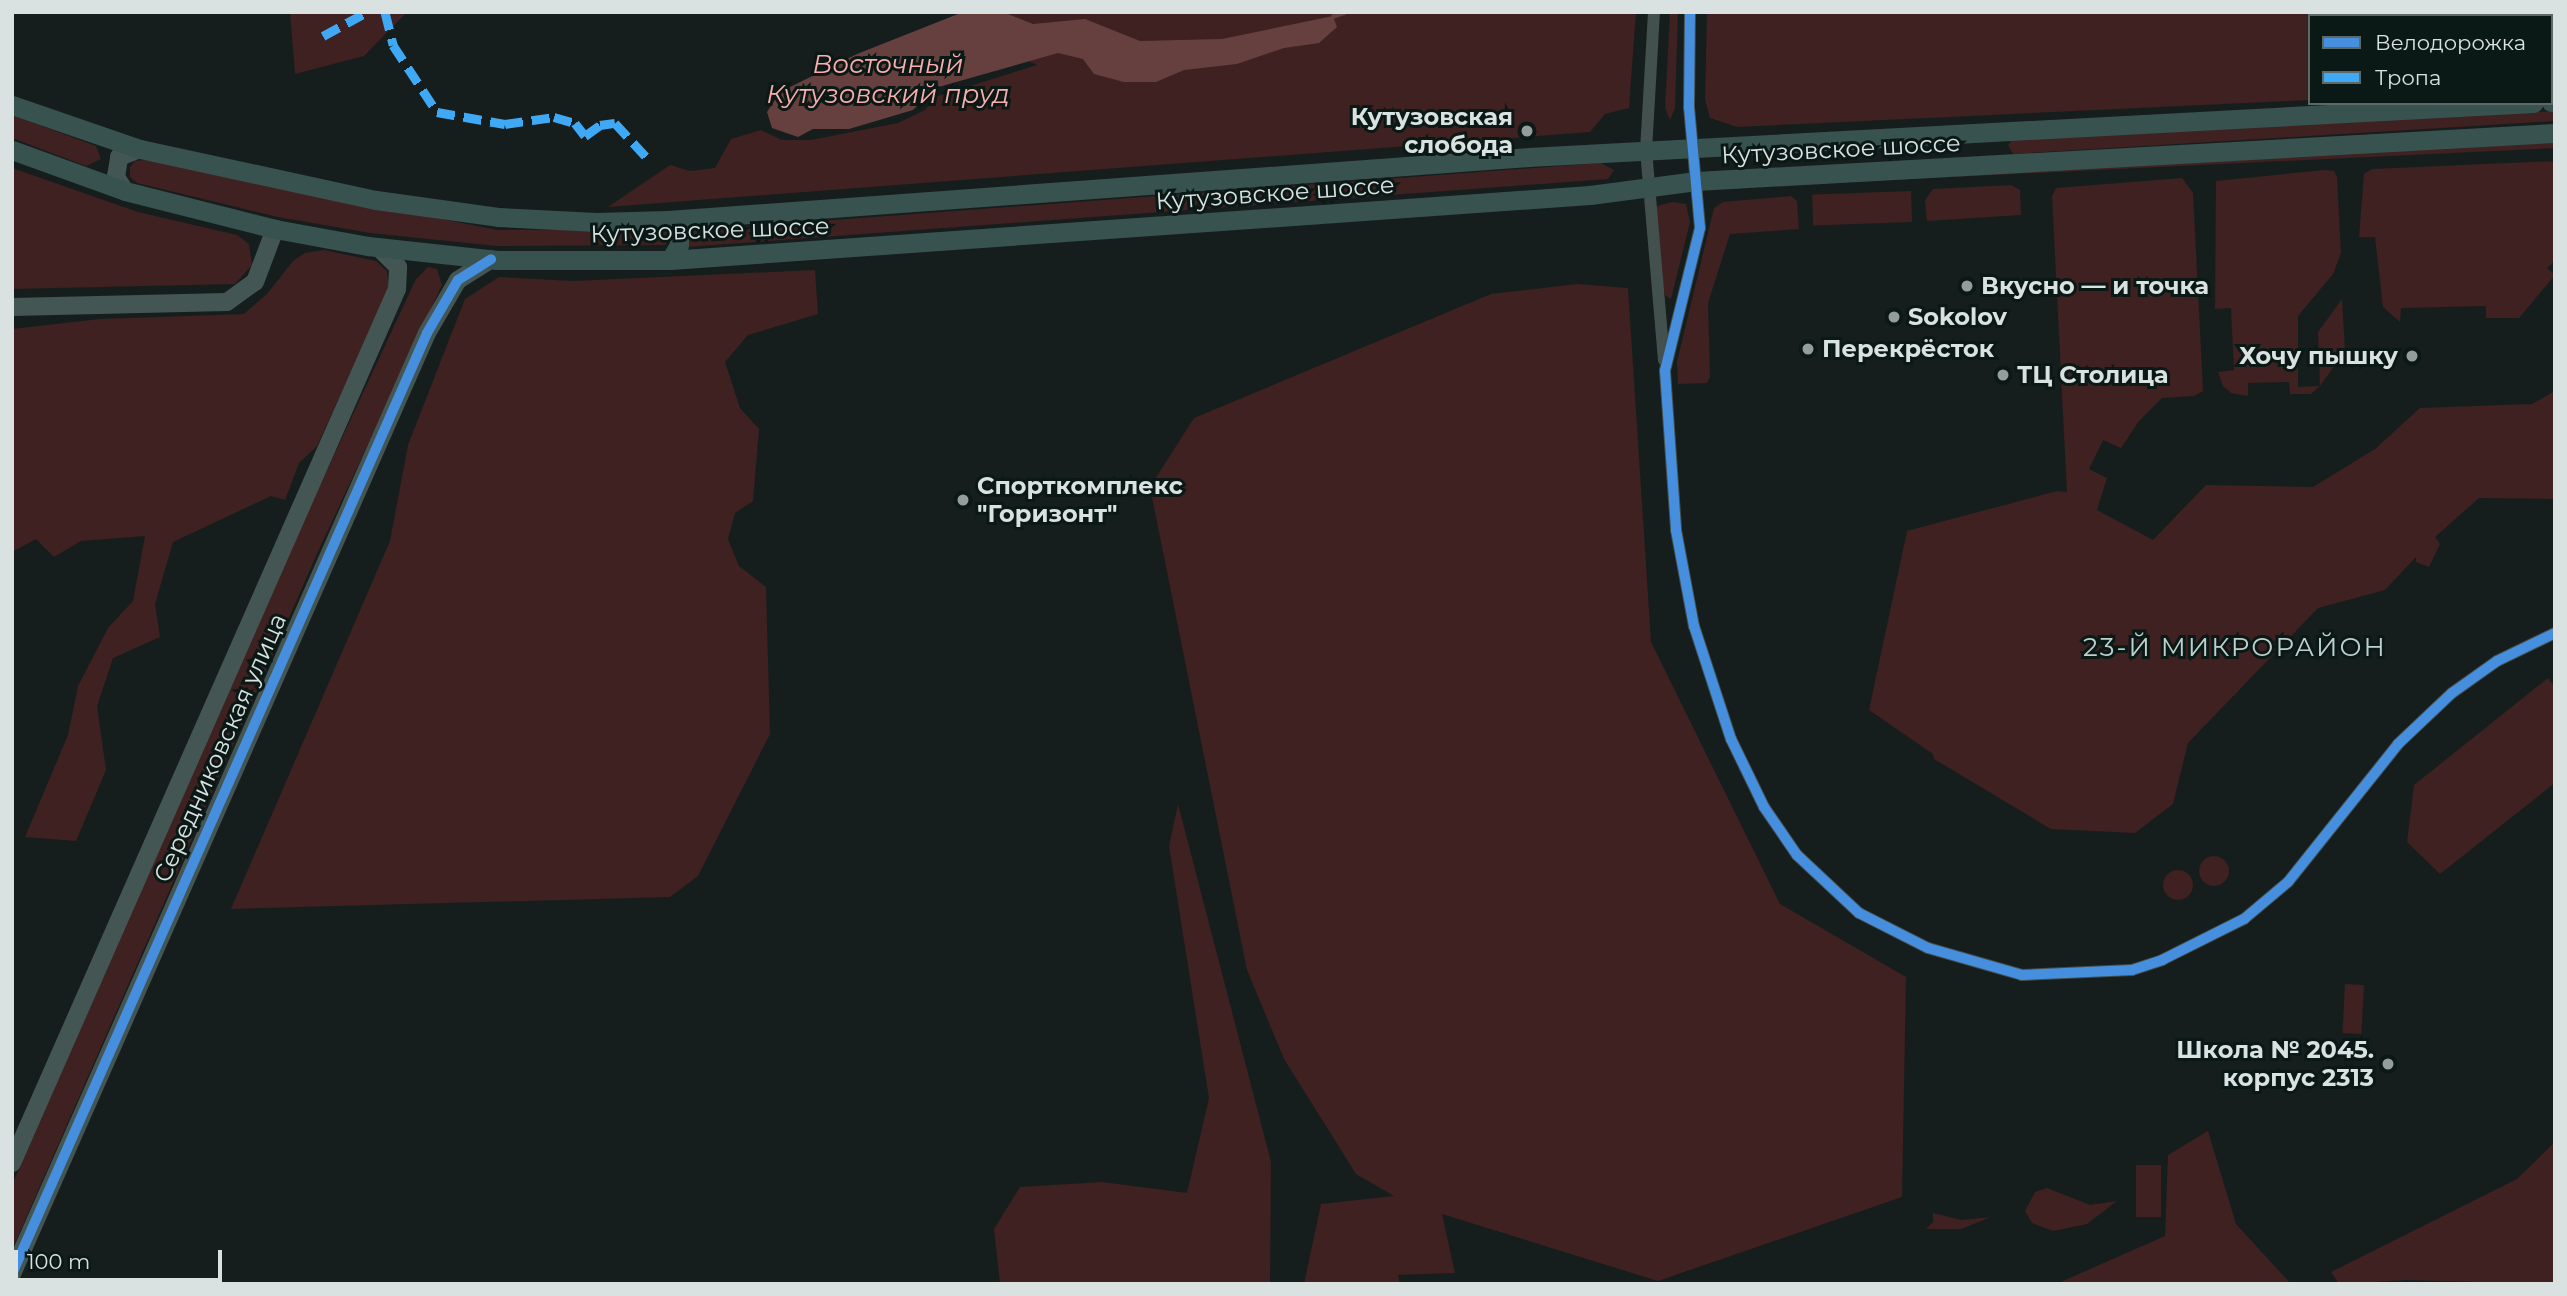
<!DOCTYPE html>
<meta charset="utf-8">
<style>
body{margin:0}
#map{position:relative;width:2567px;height:1296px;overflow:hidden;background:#161e1d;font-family:Montserrat,sans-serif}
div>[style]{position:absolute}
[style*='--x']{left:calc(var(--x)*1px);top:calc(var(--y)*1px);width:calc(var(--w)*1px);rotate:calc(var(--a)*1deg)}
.green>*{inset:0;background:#3e2120;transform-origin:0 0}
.round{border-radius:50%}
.water>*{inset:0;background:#65403f}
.stream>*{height:4.5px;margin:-2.25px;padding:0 2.25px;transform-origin:2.25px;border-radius:2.25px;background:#65403f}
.street>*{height:12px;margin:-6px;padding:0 6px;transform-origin:6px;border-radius:6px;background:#42504e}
.secondary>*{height:18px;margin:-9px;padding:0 9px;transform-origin:9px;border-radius:9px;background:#435654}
.primary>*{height:19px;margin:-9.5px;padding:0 9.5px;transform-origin:9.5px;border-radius:9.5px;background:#385250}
.quiet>*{height:9px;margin-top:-4.5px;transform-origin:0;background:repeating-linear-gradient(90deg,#3fa9f5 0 18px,transparent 0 27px)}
.cycleway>*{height:10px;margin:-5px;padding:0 5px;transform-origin:5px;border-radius:5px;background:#468fdf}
.dots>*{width:19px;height:19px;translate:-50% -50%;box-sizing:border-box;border:4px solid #0a1816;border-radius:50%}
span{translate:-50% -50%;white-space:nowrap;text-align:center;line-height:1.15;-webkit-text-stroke:6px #0a1816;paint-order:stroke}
.poi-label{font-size:24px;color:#d9e2e1;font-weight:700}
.right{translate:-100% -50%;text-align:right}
.left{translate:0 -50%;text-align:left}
.street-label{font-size:24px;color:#d9e2e1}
.water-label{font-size:26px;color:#f9adac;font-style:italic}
.neighbourhood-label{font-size:26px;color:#bed0cd;letter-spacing:2px}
.frame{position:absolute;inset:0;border:14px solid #d9e2e1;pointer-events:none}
.legend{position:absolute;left:2308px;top:14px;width:245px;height:91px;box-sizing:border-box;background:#0a1816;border:2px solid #5d6967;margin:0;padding:9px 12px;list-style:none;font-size:21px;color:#d9e2e1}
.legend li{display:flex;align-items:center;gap:14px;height:35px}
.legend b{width:35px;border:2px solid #5d6967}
.scale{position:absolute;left:14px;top:1250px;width:208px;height:32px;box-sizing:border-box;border:4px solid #d9e2e1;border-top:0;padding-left:9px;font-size:21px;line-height:24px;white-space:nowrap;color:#d9e2e1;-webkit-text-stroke:5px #0a1816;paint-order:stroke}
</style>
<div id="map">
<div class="green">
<div style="clip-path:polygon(290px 12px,407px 12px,364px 56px,295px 74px)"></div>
<div style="clip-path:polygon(1003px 12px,1636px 12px,1629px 108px,1605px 114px,1590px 132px,608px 207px,670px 165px,690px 171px,715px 168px,731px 139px,761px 130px,782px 140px,811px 140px,898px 123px,925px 110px,935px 97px,1037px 65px,1000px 47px)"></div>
<div style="clip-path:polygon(1670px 12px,1678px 12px,1675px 108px,1670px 120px,1665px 108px)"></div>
<div style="clip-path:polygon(1707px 12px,2555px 12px,2555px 86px,2551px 86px,2551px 16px,2310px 16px,2310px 100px,1737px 127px,1710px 118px,1705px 99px)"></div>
<div style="clip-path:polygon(2555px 111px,2555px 121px,2013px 154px,2008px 145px,2012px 140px)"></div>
<div style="clip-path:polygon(12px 115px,96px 146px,101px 159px,86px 166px,12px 138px)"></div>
<div style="clip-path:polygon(2555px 139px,2555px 148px,1724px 188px)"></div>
<div style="clip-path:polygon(145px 160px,497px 230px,664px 229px,670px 232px,669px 240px,665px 245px,497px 246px,370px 233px,278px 217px,137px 183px,130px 177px,130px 167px,135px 161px)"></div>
<div style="clip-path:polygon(2555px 161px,2555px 260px,2547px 268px,2555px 275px,2519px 318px,2486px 318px,2486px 306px,2401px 308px,2400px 322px,2383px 307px,2375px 237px,2359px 237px,2364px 174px,2372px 169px)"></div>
<div style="clip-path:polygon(1601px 163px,1614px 170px,1608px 179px,687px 247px,690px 235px,685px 231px)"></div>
<div style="clip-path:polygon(12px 168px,138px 212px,237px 235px,249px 244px,252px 265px,235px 284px,12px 289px)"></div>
<div style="clip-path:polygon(2324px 170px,2334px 171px,2337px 177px,2341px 253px,2333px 274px,2298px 316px,2298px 387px,2320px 386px,2318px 332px,2342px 299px,2345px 351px,2320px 386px,2311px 394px,2290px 394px,2289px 382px,2248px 383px,2248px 396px,2231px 393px,2223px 386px,2218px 372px,2234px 370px,2231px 308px,2215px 309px,2216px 181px)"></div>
<div style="clip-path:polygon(2182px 178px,2193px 193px,2203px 391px,2194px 396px,2162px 398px,2139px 421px,2121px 448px,2103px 440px,2089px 469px,2107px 478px,2097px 510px,2153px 540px,2206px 485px,2313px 487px,2375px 449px,2420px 408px,2532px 404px,2555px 391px,2555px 499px,2479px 498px,2435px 537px,2440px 544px,2429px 567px,2416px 562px,2416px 557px,2385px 590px,2318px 608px,2188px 743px,2173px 804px,2135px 833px,2051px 829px,1934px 759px,1933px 754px,1869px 710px,1907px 531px,2057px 491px,2067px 492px,2052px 196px,2056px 188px)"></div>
<div style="clip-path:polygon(2011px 185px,2020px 190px,2021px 215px,1927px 221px,1925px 200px,1933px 189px)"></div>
<div style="left:1911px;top:191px;width:31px;height:99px;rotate:88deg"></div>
<div style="clip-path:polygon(1791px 196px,1797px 201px,1799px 229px,1730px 234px,1708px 303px,1710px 377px,1707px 383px,1678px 384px,1677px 362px,1714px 208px,1723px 202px)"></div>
<div style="clip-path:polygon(1672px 202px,1686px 204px,1690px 222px,1671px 299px,1665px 295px,1659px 264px,1653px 207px)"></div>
<div style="clip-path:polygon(324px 250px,376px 261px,387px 271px,389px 289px,317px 446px,299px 463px,285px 500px,271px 496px,173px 542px,155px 604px,160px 637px,113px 658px,97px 706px,106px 770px,76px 841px,25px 837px,68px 735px,78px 686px,108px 628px,133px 601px,145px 536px,81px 541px,54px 557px,36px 539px,12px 552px,12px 329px,100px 319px,244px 314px,267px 294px,293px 261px,305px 253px)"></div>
<div style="clip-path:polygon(428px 267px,437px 269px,442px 285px,316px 556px,12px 1250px,12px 1185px,293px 543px,416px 279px)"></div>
<div style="clip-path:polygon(815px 270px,818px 314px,748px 335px,725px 362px,740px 408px,759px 429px,753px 501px,735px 513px,728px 539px,739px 566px,766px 587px,770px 734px,698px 876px,670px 897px,231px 909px,390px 541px,408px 445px,465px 299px,499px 277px,573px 281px)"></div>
<div style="clip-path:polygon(1577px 284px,1628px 288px,1651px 642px,1780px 904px,1906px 977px,1902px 1197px,1658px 1281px,1442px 1214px,1455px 1273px,1398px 1275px,1400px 1284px,1304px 1284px,1321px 1204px,1394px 1196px,1356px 1174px,1284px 1059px,1247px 970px,1150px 487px,1194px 418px,1491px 294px)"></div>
<div style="clip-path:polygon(2548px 678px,2555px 687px,2555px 783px,2440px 874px,2407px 842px,2414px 785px)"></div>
<div style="clip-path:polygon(1178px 804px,1271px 1162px,1270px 1284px,1000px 1284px,994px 1229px,1020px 1187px,1102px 1182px,1187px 1193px,1209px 1098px,1169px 846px)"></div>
<div class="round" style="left:2199px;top:856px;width:30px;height:30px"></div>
<div class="round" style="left:2163px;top:870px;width:30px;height:30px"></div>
<div style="left:2345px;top:984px;width:19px;height:49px;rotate:3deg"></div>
<div style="clip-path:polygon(2208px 1131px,2236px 1224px,2291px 1284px,2056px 1284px,2165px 1236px,2168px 1155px)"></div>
<div style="clip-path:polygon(2555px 1142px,2555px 1284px,2408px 1280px,2339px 1284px,2331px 1272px,2517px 1179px)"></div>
<div style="left:2136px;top:1165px;width:25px;height:52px"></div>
<div style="clip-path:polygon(2047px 1188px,2090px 1205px,2117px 1201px,2087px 1224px,2053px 1231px,2032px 1223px,2025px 1211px,2035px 1192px)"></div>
<div style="clip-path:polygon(1933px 1213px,1961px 1220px,1991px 1217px,1961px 1229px,1926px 1229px,1933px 1222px)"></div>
</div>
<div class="water">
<div style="clip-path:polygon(963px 12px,1003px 12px,1033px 24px,1085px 19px,1140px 41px,1222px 39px,1333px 16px,1337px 27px,1319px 43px,1284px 48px,1237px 64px,1184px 70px,1156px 82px,1124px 82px,1094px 74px,1083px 59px,1058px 53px,935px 88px,913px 110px,849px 129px,813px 129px,798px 137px,772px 128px,767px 112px,780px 92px,857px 54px)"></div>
</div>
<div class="stream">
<div style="--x:1333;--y:16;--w:12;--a:-20"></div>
</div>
<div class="street">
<div style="--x:1654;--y:12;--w:138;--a:93.3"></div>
<div style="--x:1646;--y:150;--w:211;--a:85.1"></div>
<div style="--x:1690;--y:12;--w:95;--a:90.6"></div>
<div style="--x:1689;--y:107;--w:121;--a:84.8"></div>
<div style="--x:1700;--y:228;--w:147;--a:103.8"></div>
<div style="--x:1665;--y:371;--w:159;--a:86"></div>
<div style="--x:1676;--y:530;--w:98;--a:79.4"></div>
<div style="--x:1694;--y:626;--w:119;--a:71.9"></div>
<div style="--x:1731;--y:739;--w:76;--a:64.1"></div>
<div style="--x:1764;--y:807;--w:58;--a:55.5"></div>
<div style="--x:1797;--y:855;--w:85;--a:43.1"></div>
<div style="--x:1859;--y:913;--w:77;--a:26.9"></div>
<div style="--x:1928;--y:948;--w:98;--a:16"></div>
<div style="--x:2022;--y:975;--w:110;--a:-2.6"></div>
<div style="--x:2132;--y:970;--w:32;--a:-18"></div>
<div style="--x:2162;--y:960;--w:92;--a:-26.6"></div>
<div style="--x:2244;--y:919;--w:57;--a:-40.1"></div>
<div style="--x:2288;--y:882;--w:176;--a:-51.4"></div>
<div style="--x:2398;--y:744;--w:74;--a:-43.4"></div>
<div style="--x:2452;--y:693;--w:55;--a:-35.4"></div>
<div style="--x:2497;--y:661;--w:64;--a:-25.8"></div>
</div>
<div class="secondary">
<div style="--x:125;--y:191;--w:17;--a:-123"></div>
<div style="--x:116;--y:177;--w:20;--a:-81"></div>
<div style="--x:119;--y:157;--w:22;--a:-21"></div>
<div style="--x:12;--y:307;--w:215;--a:-1.3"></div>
<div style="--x:227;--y:302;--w:34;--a:-36"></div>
<div style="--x:255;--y:282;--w:57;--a:-69.3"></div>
<div style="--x:12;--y:1163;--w:955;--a:-66.23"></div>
<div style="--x:397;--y:289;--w:22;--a:-87"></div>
<div style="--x:398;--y:267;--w:27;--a:-135"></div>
<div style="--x:12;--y:1274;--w:1028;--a:-66.2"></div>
<div style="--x:427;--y:333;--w:61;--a:-59.7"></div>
<div style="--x:458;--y:280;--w:39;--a:-32"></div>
</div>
<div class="primary">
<div style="--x:2551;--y:102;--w:4;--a:0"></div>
<div style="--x:12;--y:105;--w:135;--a:19"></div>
<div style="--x:140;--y:149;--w:241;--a:12.2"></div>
<div style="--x:376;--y:200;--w:123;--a:7.9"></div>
<div style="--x:498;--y:217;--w:98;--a:2.9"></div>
<div style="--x:596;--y:222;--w:72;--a:-1.6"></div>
<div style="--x:668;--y:220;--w:863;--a:-4.18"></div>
<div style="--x:1529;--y:157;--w:1006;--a:-3.08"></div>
<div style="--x:12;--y:150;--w:120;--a:19.9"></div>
<div style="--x:125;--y:191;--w:155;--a:14.2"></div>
<div style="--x:275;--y:229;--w:95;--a:10.4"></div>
<div style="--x:368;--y:246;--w:130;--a:6.2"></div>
<div style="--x:497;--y:260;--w:173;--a:0"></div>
<div style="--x:670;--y:260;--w:922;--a:-4.04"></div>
<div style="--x:1590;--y:195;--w:107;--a:-7.5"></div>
<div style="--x:1696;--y:181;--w:860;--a:-3.2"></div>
<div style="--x:668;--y:220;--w:16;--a:47"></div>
<div style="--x:679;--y:232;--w:13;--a:90"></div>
<div style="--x:679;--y:245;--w:17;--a:121"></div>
</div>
<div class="quiet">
<div style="--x:385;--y:12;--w:34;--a:76"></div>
<div style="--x:393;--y:45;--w:80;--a:56.7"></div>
<div style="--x:437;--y:112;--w:69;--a:10"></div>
<div style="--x:505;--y:124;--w:49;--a:-8.1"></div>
<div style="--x:554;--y:117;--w:22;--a:16"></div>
<div style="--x:575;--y:123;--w:16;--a:52"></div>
<div style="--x:585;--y:136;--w:19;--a:-36"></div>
<div style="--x:600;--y:125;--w:15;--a:-8"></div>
<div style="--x:615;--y:123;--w:50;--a:47.4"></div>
<div style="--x:323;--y:36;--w:50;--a:-28.6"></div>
</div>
<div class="cycleway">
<div style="--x:1690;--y:12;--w:95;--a:90.6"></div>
<div style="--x:1689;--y:107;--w:121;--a:84.8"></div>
<div style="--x:1700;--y:228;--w:147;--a:103.8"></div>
<div style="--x:1665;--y:371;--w:159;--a:86"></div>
<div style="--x:1676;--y:530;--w:98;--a:79.4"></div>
<div style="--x:1694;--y:626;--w:119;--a:71.9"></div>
<div style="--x:1731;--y:739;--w:76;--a:64.1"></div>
<div style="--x:1764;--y:807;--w:58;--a:55.5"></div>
<div style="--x:1797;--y:855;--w:85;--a:43.1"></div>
<div style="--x:1859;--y:913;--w:77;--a:26.9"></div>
<div style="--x:1928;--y:948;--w:98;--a:16"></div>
<div style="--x:2022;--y:975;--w:110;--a:-2.6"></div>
<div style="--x:2132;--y:970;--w:32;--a:-18"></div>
<div style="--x:2162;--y:960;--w:92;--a:-26.6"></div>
<div style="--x:2244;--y:919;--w:57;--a:-40.1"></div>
<div style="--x:2288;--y:882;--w:176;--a:-51.4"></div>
<div style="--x:2398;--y:744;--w:74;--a:-43.4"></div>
<div style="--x:2452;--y:693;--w:55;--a:-35.4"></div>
<div style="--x:2497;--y:661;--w:64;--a:-25.8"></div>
<div style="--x:12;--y:1274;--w:1028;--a:-66.2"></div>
<div style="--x:427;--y:333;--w:61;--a:-59.7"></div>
<div style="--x:458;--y:280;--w:39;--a:-32"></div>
</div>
<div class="dots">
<div style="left:1527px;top:131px;background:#959d9c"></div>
<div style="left:1967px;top:286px;background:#959d9c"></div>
<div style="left:1894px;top:317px;background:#959d9c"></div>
<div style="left:1808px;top:349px;background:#959d9c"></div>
<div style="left:2412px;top:356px;background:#959d9c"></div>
<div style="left:2003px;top:375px;background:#959d9c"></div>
<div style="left:963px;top:500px;background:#959d9c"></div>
<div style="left:2388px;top:1064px;background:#959d9c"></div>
</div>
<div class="poi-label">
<span class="right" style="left:1513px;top:131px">Кутузовская<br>слобода</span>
<span class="left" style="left:1981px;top:286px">Вкусно — и точка</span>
<span class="left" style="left:1908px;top:317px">Sokolov</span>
<span class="left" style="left:1822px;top:349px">Перекрёсток</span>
<span class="right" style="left:2398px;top:356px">Хочу пышку</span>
<span class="left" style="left:2017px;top:375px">ТЦ Столица</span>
<span class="left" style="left:977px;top:500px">Спорткомплекс<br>"Горизонт"</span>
<span class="right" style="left:2374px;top:1064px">Школа № 2045.<br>корпус 2313</span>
</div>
<div class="street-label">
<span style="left:1841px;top:149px;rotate:-3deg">Кутузовское шоссе</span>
<span style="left:1275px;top:193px;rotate:-4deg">Кутузовское шоссе</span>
<span style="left:710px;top:230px;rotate:-2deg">Кутузовское шоссе</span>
<span style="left:220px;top:748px;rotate:-66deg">Середниковская улица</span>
</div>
<div class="water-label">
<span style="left:888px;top:80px">Восточный<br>Кутузовский пруд</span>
</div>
<div class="neighbourhood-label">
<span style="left:2235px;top:648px">23-Й МИКРОРАЙОН</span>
</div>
<div class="frame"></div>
<ul class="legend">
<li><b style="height:9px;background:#468fdf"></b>Велодорожка</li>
<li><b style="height:9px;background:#3fa9f5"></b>Тропа</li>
</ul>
<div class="scale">100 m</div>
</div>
